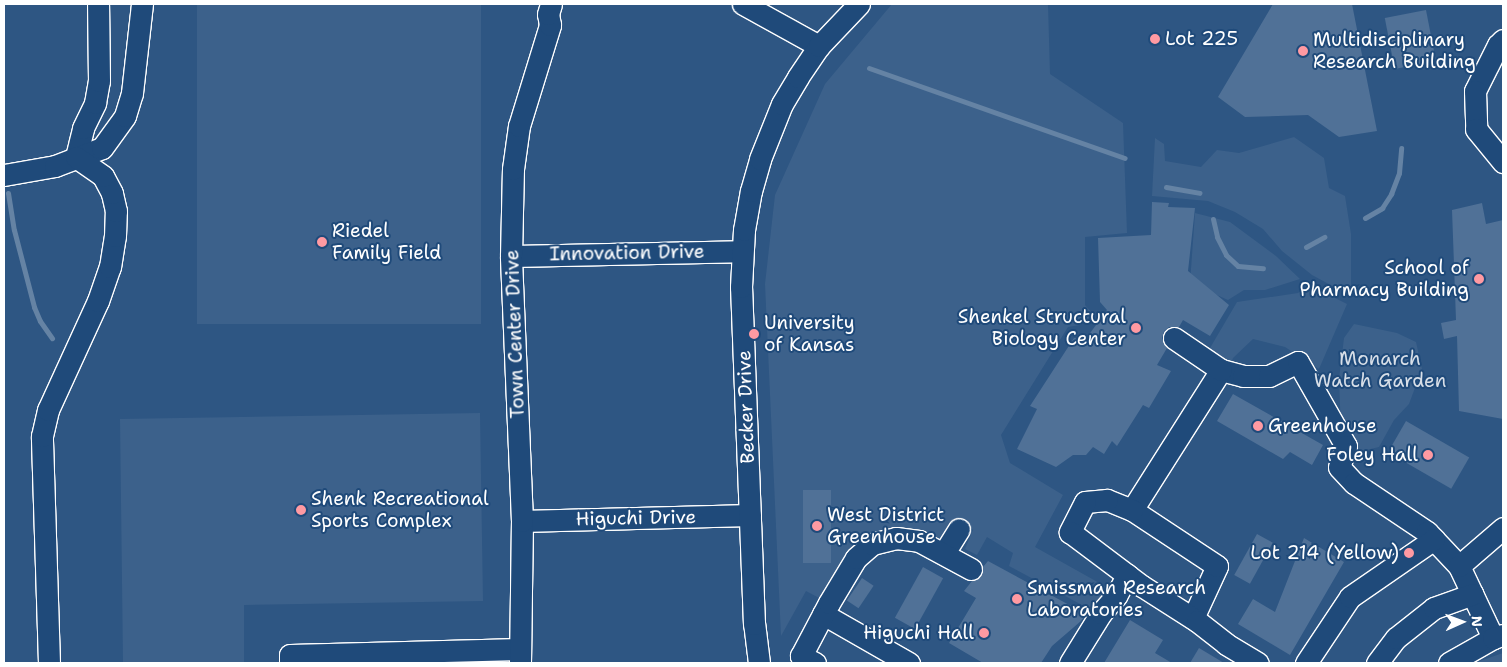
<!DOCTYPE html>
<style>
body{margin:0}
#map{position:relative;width:1507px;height:667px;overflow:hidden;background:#1f4a7a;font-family:"Shantell Sans",sans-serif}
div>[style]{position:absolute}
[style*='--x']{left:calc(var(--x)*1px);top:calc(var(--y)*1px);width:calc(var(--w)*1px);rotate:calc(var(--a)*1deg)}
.built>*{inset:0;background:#2e5683;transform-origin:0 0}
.green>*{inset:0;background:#3c618b;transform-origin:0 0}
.stream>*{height:5px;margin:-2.5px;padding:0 2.5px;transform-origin:2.5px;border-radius:2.5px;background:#6583a4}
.building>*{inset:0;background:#507197;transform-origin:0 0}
.roads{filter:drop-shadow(1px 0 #fff) drop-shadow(-1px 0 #fff) drop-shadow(0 1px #fff) drop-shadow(0 -1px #fff)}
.minor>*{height:21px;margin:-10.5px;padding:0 10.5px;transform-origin:10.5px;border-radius:10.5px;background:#1f4a7a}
.dots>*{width:14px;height:14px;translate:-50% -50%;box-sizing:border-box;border:2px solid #1f4a7a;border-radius:50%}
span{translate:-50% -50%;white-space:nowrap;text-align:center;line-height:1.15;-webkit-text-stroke:4px #1f4a7a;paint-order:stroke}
.poi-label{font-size:19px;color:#fff}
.left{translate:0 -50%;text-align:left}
.right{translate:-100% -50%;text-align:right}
.street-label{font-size:19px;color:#fff}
.park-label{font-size:19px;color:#d8dfe8}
.frame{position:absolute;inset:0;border:5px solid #fff;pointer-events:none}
.north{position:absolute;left:1437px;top:597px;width:50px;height:50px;-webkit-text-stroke:4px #1f4a7a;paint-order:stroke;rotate:88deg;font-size:14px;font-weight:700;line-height:20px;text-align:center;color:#fff}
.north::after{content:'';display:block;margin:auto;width:18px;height:22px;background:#fff;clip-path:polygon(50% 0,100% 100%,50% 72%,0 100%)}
</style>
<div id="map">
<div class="built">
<div style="left:4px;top:4px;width:1499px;height:659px"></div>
</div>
<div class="green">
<div style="left:197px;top:4px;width:284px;height:320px"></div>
<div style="clip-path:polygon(892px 4px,1048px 4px,1050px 74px,1123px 123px,1127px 233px,1085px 237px,1085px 305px,1093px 314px,1080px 325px,1068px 327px,1001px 435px,1010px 463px,1063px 495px,1035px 547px,1110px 589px,1095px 612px,1009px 566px,1013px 553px,987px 537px,977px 555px,965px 549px,973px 530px,957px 519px,943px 539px,910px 529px,869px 535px,823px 600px,806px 591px,781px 636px,765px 284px,775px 195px,825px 84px)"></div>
<div style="clip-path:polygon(1294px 137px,1324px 158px,1329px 188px,1345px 196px,1351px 234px,1351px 296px,1312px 275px,1282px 251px,1263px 229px,1235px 212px,1208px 201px,1152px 196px,1155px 138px,1164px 144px,1165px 161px,1201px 167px,1217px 150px,1239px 153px)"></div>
<div style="clip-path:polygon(1195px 213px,1230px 222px,1276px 256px,1300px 279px,1265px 290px,1244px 290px,1228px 300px,1190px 283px)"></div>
<div style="clip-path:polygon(1309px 285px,1347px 304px,1319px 369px,1285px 347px,1253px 339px,1233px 358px,1229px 369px,1199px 344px,1210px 348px,1237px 302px,1298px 293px)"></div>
<div style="clip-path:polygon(1354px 324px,1397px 333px,1416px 342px,1422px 369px,1409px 404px,1394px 420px,1379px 447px,1354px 453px,1341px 431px,1339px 379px,1344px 338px)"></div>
<div style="clip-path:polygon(480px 413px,483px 601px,244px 605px,244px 663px,123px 663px,120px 419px)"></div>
<div style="clip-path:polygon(1503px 653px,1503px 663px,1473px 663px,1474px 663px)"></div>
</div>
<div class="stream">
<div style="--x:869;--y:68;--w:271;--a:19.4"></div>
<div style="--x:1166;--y:187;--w:34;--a:10"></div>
<div style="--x:8;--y:193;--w:37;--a:81"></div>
<div style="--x:14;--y:230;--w:80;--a:75.4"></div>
<div style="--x:34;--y:307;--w:15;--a:67"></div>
<div style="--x:40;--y:321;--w:21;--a:55"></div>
<div style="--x:1365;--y:218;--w:20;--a:-30"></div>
<div style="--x:1382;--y:208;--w:17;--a:-57"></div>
<div style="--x:1391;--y:194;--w:22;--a:-69"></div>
<div style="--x:1399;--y:173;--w:25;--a:-85"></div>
<div style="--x:1213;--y:219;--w:18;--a:77"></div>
<div style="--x:1217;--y:237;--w:20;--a:63"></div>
<div style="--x:1226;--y:255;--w:16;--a:43"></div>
<div style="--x:1238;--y:266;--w:25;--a:5"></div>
<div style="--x:1306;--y:247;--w:21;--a:-29"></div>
</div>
<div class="building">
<div style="clip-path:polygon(1273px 4px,1352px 4px,1377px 131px,1339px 137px,1308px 115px,1245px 117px,1218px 97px)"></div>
<div style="left:1426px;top:10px;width:52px;height:42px;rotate:79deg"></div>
<div style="clip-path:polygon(1152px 202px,1169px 203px,1168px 207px,1195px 208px,1188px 271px,1229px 305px,1210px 336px,1183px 320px,1179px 327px,1169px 327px,1164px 331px,1162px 338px,1167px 348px,1157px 365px,1171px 371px,1149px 408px,1143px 405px,1117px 446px,1112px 441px,1104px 454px,1093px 447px,1086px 455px,1073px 455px,1056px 467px,1017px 449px,1037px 409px,1030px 406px,1074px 338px,1085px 340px,1107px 310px,1100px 302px,1098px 238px,1151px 235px)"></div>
<div style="clip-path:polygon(1482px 203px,1486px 224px,1503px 220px,1503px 419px,1459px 411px,1457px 336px,1444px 339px,1441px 323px,1456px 320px,1452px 210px)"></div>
<div style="clip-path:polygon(1233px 394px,1323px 445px,1312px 465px,1290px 452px,1283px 459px,1217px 421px)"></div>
<div style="left:1406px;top:421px;width:73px;height:36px;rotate:30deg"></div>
<div style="left:803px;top:490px;width:28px;height:73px"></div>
<div style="left:1257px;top:534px;width:18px;height:47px;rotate:29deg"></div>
<div style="clip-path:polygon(1304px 538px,1344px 562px,1290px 655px,1238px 624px,1253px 599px,1275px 612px)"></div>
<div style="clip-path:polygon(988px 561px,1086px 614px,1081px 621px,1052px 646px,1041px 663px,983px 663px,949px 643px,976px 598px,964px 591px,972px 581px,982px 575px,983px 567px)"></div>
<div style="left:923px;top:567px;width:23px;height:58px;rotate:29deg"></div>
<div style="left:862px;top:578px;width:14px;height:27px;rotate:34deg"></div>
<div style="clip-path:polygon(1130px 620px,1163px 640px,1155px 653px,1172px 663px,1104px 663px)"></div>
<div style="clip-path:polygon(1199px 648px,1224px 663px,1190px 663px)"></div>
</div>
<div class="roads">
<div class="minor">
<div style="--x:743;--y:4;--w:87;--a:28.9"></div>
<div style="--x:1503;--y:40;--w:7;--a:135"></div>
<div style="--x:1498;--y:45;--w:51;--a:116.6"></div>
<div style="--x:1475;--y:91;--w:38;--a:88"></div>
<div style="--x:1476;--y:129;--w:43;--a:50.7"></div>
<div style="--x:76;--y:157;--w:30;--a:-76"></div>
<div style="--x:83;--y:128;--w:28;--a:-64"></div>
<div style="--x:95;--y:103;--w:22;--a:-80"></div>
<div style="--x:99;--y:81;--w:77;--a:-90.7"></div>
<div style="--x:4;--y:175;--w:52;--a:-10"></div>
<div style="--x:55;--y:166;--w:50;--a:-21"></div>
<div style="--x:102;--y:148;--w:39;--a:-54"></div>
<div style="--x:125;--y:116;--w:24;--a:-73"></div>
<div style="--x:132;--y:93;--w:90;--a:-83.6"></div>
<div style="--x:511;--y:256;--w:231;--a:-1.2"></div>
<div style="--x:1221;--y:370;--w:23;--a:15"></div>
<div style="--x:1243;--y:376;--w:26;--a:0"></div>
<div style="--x:1269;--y:376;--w:32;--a:-26"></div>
<div style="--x:1298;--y:362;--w:97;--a:60.3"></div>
<div style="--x:1346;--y:446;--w:22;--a:108"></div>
<div style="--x:1339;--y:467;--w:22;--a:47"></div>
<div style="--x:1354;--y:483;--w:88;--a:33.9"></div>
<div style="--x:1427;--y:532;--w:47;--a:46.7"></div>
<div style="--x:1459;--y:566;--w:80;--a:64.7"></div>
<div style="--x:1132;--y:510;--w:166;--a:-57.6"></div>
<div style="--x:1221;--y:370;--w:57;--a:-145.8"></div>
<div style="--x:522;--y:521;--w:228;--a:-1.5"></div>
<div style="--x:944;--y:553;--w:28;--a:-58"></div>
<div style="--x:1459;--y:566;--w:58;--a:-40.8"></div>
<div style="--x:823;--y:614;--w:99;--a:29.7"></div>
<div style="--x:1193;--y:618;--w:57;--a:-65.2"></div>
<div style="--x:1217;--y:566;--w:102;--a:-146.6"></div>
<div style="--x:1132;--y:510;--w:27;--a:-158"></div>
<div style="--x:1107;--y:500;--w:22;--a:175"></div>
<div style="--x:1085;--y:502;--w:34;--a:117"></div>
<div style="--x:1070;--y:532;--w:90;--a:36.9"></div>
<div style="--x:1142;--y:586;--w:65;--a:32.5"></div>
<div style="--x:1197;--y:621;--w:37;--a:38"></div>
<div style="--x:1226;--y:644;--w:37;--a:31"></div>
<div style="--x:49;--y:663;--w:227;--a:-91.8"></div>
<div style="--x:42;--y:436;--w:27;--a:-77"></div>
<div style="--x:48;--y:410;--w:120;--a:-65.4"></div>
<div style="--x:98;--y:301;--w:36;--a:-71"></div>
<div style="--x:110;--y:267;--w:31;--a:-81"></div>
<div style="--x:115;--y:236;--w:25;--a:-88"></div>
<div style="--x:116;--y:211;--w:18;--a:-103"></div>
<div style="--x:112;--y:193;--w:19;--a:-118"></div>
<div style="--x:103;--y:176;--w:33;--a:-145"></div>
<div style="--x:290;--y:663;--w:8;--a:-90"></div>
<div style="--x:290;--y:655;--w:230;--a:-1.5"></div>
<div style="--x:520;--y:663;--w:142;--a:-89.2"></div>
<div style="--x:522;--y:521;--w:265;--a:-92.4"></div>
<div style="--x:511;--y:256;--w:87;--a:-88.7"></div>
<div style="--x:513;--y:169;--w:43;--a:-82.1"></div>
<div style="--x:519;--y:126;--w:106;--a:-72.9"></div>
<div style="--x:550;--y:25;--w:11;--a:-100"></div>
<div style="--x:548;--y:14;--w:10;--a:-73"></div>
<div style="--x:759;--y:663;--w:39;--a:-97"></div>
<div style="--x:754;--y:624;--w:337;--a:-92.2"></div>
<div style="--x:741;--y:287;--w:57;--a:-87"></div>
<div style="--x:744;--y:230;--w:40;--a:-80"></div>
<div style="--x:751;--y:191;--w:33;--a:-74"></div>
<div style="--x:760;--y:159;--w:59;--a:-68.2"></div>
<div style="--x:782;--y:104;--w:31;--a:-59"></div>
<div style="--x:798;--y:77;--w:37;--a:-56"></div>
<div style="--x:819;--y:46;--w:58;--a:-46.4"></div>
<div style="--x:815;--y:663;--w:16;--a:-153"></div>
<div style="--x:801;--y:656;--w:60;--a:-62.2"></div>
<div style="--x:829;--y:603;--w:52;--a:-59"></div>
<div style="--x:856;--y:558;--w:21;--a:-41"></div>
<div style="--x:872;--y:544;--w:25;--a:-14"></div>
<div style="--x:896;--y:538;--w:23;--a:7"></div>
<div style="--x:919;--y:541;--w:59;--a:28.3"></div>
<div style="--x:1070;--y:663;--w:59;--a:-58.2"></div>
<div style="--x:1101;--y:613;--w:23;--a:-49"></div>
<div style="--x:1116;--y:596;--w:24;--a:-62"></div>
<div style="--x:1306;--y:663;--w:79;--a:-56.3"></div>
<div style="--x:1350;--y:597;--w:102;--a:-34.6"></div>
<div style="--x:1377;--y:663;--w:31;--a:-53"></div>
<div style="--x:1396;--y:638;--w:48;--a:-38.3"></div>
<div style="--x:1434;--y:608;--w:41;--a:-19.7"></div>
<div style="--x:1449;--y:663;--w:51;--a:-29.6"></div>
<div style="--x:1493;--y:638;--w:10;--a:-17"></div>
</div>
</div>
<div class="dots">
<div style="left:1155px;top:39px;background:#ff9aa2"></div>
<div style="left:1303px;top:51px;background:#ff9aa2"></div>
<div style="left:322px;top:242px;background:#ff9aa2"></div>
<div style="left:1479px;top:279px;background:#ff9aa2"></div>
<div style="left:1136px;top:328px;background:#ff9aa2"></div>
<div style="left:754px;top:334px;background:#ff9aa2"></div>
<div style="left:1258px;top:426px;background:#ff9aa2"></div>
<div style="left:1428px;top:455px;background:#ff9aa2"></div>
<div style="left:301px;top:510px;background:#ff9aa2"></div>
<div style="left:817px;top:526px;background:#ff9aa2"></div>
<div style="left:1409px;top:553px;background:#ff9aa2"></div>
<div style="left:1017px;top:599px;background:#ff9aa2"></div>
<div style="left:984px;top:633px;background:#ff9aa2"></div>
</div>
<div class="poi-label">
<span class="left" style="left:1165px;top:39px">Lot 225</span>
<span class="left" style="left:1313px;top:51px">Multidisciplinary<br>Research Building</span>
<span class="left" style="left:332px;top:242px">Riedel<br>Family Field</span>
<span class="right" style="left:1469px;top:279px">School of<br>Pharmacy Building</span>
<span class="right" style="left:1126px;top:328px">Shenkel Structural<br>Biology Center</span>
<span class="left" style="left:764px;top:334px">University<br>of Kansas</span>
<span class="left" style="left:1268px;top:426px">Greenhouse</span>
<span class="right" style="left:1418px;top:455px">Foley Hall</span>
<span class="left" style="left:311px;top:510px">Shenk Recreational<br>Sports Complex</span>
<span class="left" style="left:827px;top:526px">West District<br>Greenhouse</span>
<span class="right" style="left:1399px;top:553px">Lot 214 (Yellow)</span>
<span class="left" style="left:1027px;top:599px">Smissman Research<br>Laboratories</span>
<span class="right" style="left:974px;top:633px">Higuchi Hall</span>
</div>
<div class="street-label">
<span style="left:627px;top:253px;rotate:-1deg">Innovation Drive</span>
<span style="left:515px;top:334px;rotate:-92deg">Town Center Drive</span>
<span style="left:746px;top:407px;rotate:-92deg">Becker Drive</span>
<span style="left:636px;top:518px;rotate:-1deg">Higuchi Drive</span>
</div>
<div class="park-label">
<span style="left:1380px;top:370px">Monarch<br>Watch Garden</span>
</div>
<div class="frame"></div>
<div class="north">N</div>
</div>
